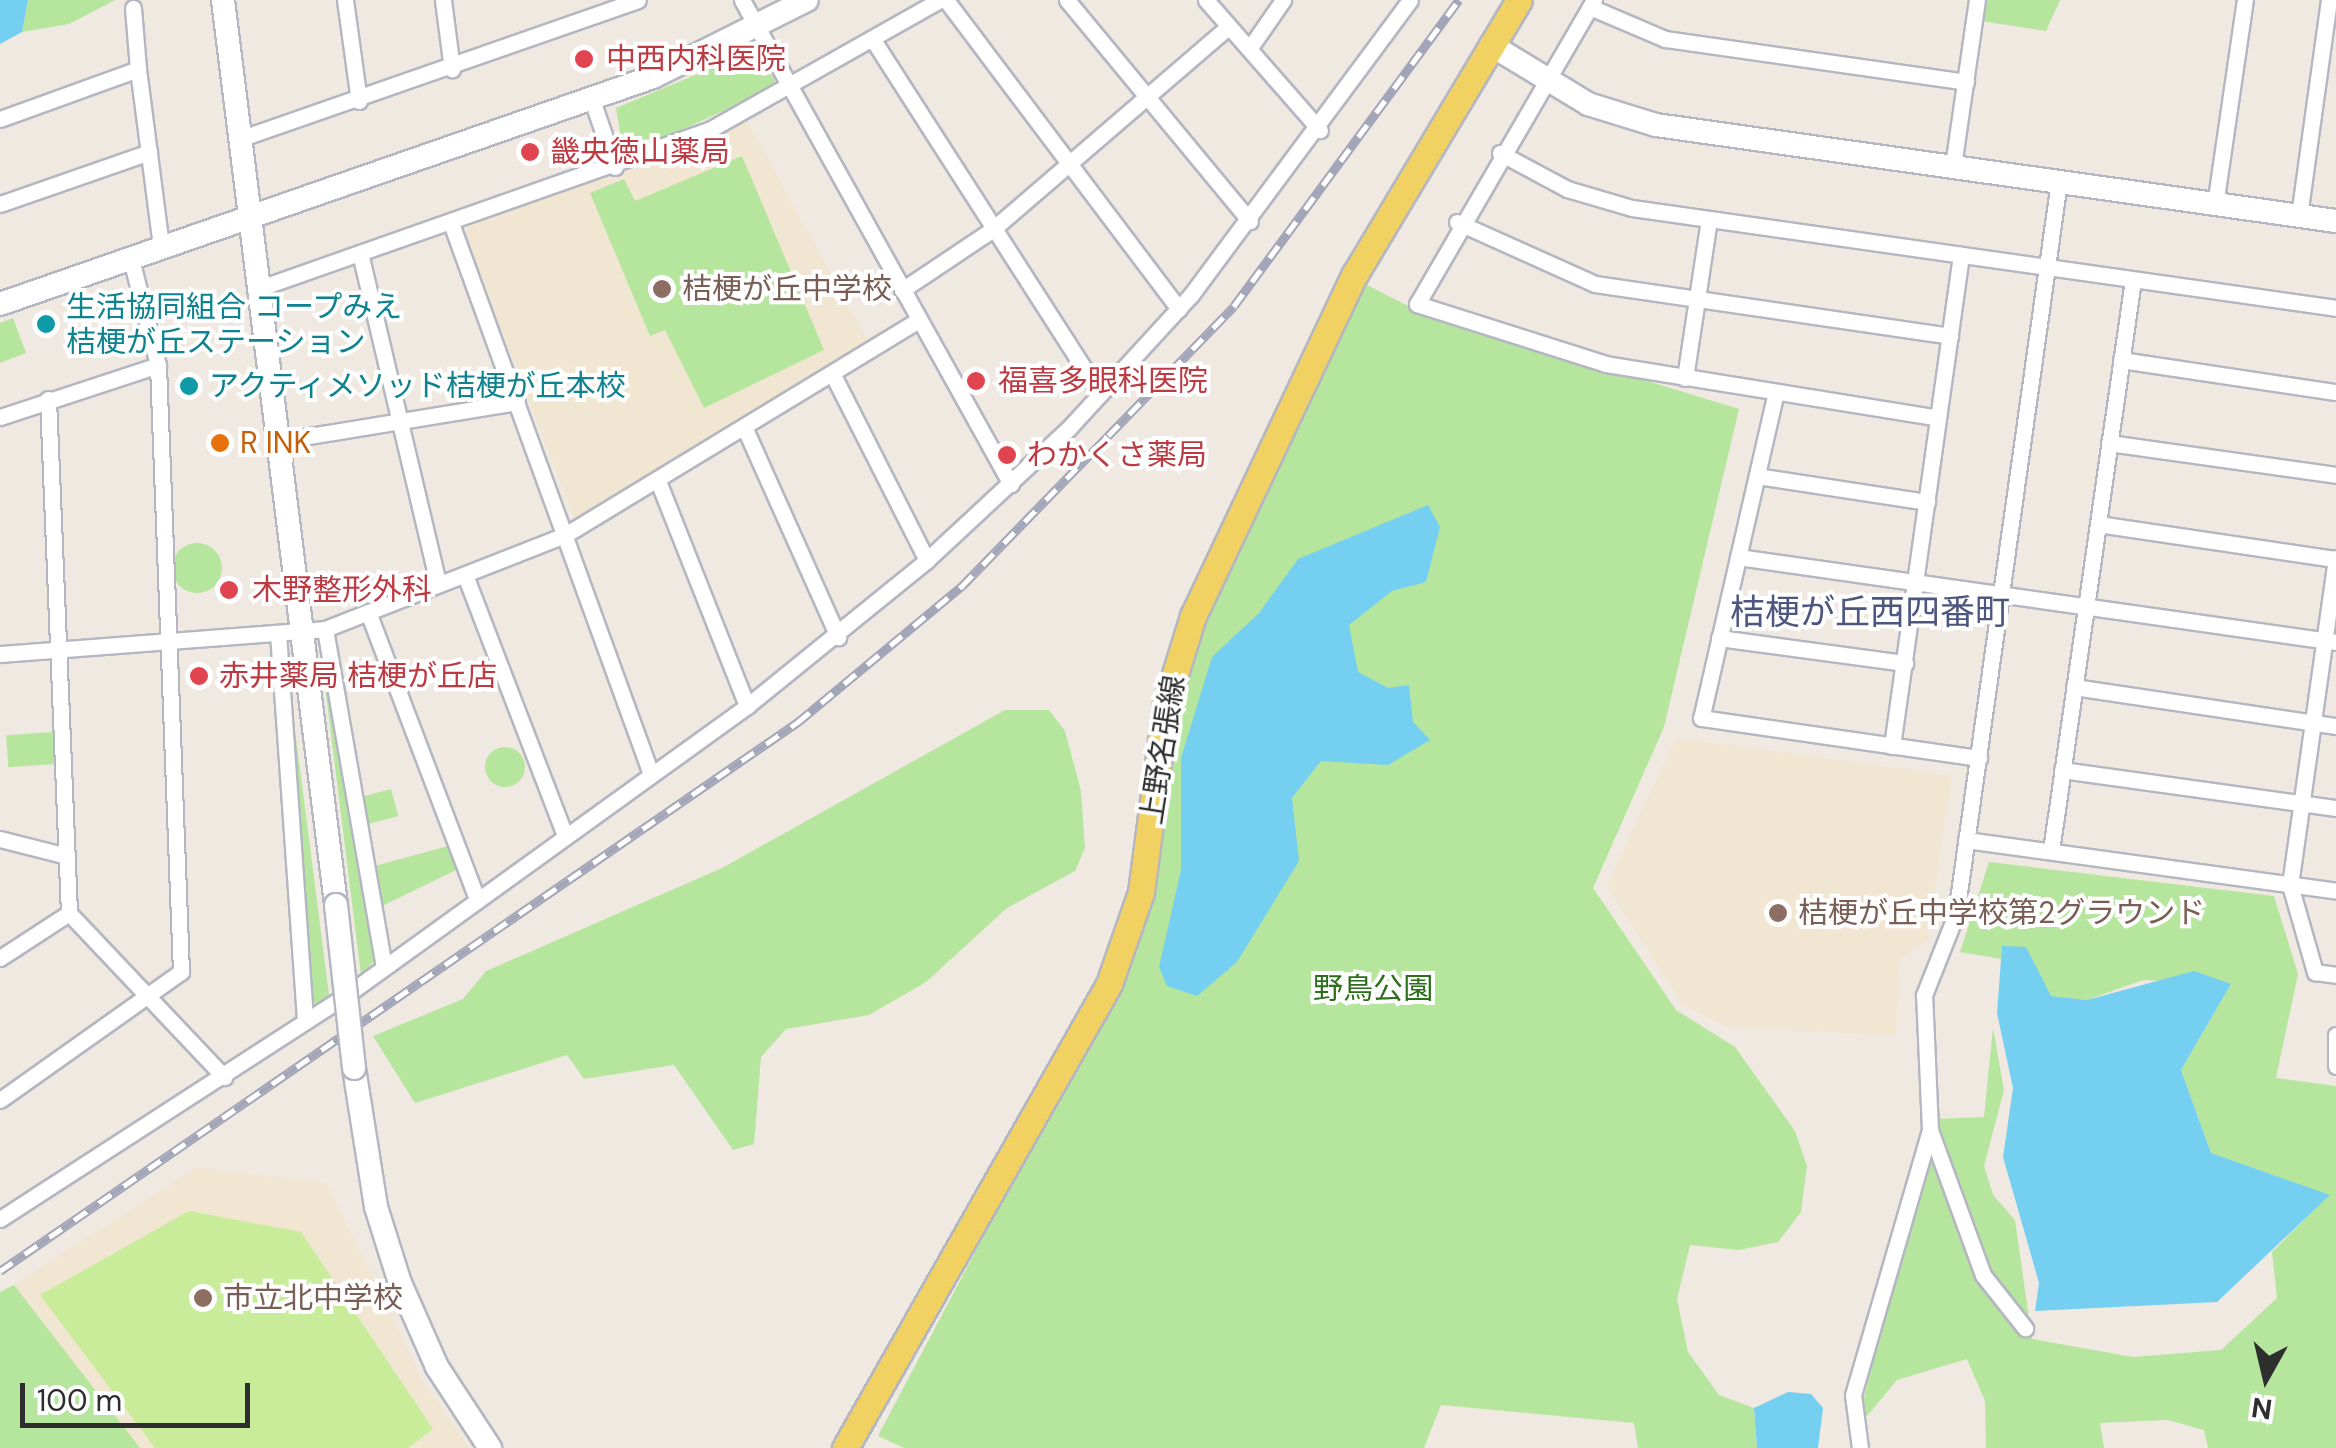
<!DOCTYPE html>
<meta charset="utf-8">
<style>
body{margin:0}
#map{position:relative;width:2336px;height:1448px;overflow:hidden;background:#efe9e1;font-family:"DM Sans","Noto Sans JP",sans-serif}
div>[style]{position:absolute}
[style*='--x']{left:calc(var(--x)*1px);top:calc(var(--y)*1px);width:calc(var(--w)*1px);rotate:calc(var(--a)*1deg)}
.education>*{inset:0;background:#f0e6d1}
.green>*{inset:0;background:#b6e59e;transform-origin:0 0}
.round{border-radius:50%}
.pitch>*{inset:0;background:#c9ec9a}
.water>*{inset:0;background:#75cff0}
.roads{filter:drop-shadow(2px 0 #b4b7c1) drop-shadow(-2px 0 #b4b7c1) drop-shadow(0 2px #b4b7c1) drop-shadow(0 -2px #b4b7c1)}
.street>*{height:15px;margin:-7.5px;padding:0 7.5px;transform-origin:7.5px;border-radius:7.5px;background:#fff}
.secondary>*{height:22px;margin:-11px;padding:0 11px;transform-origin:11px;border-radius:11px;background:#fff}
.primary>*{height:25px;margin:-12.5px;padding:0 12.5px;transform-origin:12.5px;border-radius:12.5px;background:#f2d163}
.rail>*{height:9px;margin-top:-4.5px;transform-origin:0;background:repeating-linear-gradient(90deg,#fff 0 15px,#a3a6b8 0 30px);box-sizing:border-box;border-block:2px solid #a3a6b8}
.bridges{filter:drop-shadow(2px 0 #b4b7c1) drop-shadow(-2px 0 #b4b7c1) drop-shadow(0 2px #b4b7c1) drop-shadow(0 -2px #b4b7c1)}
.secondary-bridge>*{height:22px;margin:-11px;padding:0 11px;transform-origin:11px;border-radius:11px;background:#fff}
.dots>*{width:28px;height:28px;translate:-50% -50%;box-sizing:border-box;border:5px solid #fff;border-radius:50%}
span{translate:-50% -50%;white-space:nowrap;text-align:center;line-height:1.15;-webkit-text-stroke:8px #fff;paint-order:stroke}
.health-label{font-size:30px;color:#be3a42}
.left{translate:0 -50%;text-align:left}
.education-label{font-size:30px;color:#785e54}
.culture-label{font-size:30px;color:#0d838f}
.food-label{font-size:30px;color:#c56008}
.street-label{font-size:30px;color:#2e2e2e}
.park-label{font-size:30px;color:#2c6e1b}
.quarter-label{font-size:35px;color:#4d5680}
.north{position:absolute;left:2216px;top:1328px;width:100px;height:100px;-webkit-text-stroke:8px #fff;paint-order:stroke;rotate:188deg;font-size:28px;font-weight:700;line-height:40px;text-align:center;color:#2e2e2e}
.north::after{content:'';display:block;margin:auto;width:35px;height:45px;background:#2e2e2e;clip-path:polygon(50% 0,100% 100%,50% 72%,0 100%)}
.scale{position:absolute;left:20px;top:1383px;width:230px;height:45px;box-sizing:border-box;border:5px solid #2e2e2e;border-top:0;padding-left:12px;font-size:30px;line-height:35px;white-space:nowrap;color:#2e2e2e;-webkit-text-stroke:8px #fff;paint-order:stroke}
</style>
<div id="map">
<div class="education">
<div style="clip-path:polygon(746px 119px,869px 344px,575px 520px,465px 235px,471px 223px)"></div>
<div style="clip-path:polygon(1676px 738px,1952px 776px,1927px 940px,1900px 959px,1896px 1036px,1726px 1026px,1683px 1005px,1607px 886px)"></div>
<div style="clip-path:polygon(196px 1168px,327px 1183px,422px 1380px,469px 1448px,140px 1448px,14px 1285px)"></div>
</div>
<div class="green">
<div style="clip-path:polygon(28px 0,115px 0,69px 24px,22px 32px)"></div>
<div style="clip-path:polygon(1984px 0,2060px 0,2046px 31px,1981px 21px)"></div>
<div style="clip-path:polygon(753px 51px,775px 80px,771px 89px,631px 153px,623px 149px,616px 108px)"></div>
<div style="clip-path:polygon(742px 156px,824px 350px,704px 408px,665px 330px,650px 336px,590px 193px,624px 179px,635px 201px)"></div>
<div style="clip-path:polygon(1361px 282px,1418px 311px,1739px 409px,1664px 727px,1593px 888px,1676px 1010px,1735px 1047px,1795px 1131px,1807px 1166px,1801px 1212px,1778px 1242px,1739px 1250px,1690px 1245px,1677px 1299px,1688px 1352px,1719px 1395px,1754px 1408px,1757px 1448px,1638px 1448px,1634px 1423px,1441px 1405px,1424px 1448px,904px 1448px,878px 1436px,1124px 970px,1191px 644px)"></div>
<div style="clip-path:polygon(13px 318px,26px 353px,0 363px,0 323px)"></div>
<div class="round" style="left:172px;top:543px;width:50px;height:50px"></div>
<div style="clip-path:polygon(321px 654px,376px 959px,361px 975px)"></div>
<div style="clip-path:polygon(286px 660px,329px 995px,317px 1004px,308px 999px)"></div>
<div style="clip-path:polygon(1005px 710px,1049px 710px,1065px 731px,1081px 791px,1085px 848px,1075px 871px,1007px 908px,926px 982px,869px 1015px,786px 1029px,761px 1057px,754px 1144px,733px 1150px,674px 1065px,584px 1079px,567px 1055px,415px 1103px,373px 1036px,463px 999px,486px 971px,722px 868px)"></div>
<div style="left:54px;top:732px;width:32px;height:48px;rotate:86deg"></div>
<div class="round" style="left:485px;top:747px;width:40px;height:40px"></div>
<div style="left:391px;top:789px;width:28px;height:31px;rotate:75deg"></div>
<div style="clip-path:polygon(448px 846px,456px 870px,382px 906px,375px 866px)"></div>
<div style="clip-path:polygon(1989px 862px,2274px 896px,2298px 974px,2276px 1078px,2336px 1086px,2336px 1448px,2208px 1448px,2204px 1430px,2168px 1420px,2100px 1423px,2104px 1448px,1986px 1448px,1985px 1401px,1967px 1359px,1897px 1380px,1867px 1416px,1861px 1410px,1933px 1119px,1984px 1117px,1993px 1028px,2004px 1090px,1984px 1166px,1993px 1195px,2015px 1220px,2032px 1339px,2133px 1357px,2221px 1350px,2277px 1298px,2272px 1252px,2329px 1195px,2211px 1153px,2181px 1070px,2231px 984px,2143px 980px,2087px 1000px,2051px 996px,2002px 946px,2001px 959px,1960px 952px)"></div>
<div style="clip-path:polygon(14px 1285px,140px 1448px,0 1448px,0 1292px)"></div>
</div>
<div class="pitch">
<div style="clip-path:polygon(189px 1211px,301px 1232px,433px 1429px,408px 1448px,155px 1448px,40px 1295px)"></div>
</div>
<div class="water">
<div style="clip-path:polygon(0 0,28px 0,22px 32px,0 44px)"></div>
<div style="clip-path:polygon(1428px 505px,1440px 527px,1426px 582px,1392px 591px,1349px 625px,1358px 672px,1388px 688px,1409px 685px,1413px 722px,1430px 740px,1388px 765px,1321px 761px,1292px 798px,1299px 861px,1237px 962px,1197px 996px,1167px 986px,1159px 967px,1181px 870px,1181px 758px,1212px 657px,1259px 613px,1298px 559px)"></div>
<div style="clip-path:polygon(2002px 946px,2026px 947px,2051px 996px,2087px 1000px,2194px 971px,2231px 984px,2181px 1070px,2211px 1153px,2330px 1195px,2217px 1302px,2035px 1311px,2039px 1283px,2003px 1157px,2013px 1088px,1997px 1013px)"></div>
<div style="clip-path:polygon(1788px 1392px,1811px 1394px,1823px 1408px,1818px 1448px,1757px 1448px,1754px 1408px)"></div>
</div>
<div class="roads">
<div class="street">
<div style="--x:345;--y:0;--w:102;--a:82.1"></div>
<div style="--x:443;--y:0;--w:70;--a:82.6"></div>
<div style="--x:742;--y:0;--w:554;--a:60.94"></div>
<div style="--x:946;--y:0;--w:387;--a:53"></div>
<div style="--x:1067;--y:0;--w:287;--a:50.4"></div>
<div style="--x:1206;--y:0;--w:173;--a:48.8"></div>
<div style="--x:1594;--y:0;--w:352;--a:120.2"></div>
<div style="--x:1417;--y:304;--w:198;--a:17.6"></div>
<div style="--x:1606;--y:364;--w:336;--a:9.2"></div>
<div style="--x:1590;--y:7;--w:82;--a:23.1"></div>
<div style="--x:1665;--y:39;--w:304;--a:8.1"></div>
<div style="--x:133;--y:8;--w:61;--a:85.3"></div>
<div style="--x:875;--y:43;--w:417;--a:57.3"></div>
<div style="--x:1249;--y:49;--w:60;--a:-55.2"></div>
<div style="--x:591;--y:97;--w:74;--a:71.1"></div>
<div style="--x:0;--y:119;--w:147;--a:-19.9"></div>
<div style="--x:138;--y:69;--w:179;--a:82.6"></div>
<div style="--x:242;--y:138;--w:419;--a:-19.2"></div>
<div style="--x:1500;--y:153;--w:76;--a:28.2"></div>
<div style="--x:1567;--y:189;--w:68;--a:16.3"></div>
<div style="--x:1632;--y:208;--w:711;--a:8.08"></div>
<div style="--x:1953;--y:166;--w:168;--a:-81.8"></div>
<div style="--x:0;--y:204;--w:158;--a:-19.2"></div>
<div style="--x:2215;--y:205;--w:207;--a:-81.7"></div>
<div style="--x:2299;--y:216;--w:218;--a:-82.1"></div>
<div style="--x:1457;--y:222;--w:151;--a:24.2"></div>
<div style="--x:1595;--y:284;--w:359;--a:8.3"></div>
<div style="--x:451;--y:223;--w:586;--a:70.05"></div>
<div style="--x:360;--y:253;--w:340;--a:76.7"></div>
<div style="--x:260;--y:288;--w:476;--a:-19.4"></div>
<div style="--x:709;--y:130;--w:265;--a:-29.4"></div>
<div style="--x:902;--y:290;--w:110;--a:-33.8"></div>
<div style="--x:993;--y:229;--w:311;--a:-40.7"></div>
<div style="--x:2121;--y:360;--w:217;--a:8.5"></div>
<div style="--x:834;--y:377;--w:205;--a:63.1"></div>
<div style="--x:1685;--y:378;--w:160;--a:-81.4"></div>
<div style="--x:1775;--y:396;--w:330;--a:102.9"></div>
<div style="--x:1701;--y:718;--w:281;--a:8.2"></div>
<div style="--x:48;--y:399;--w:514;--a:87.66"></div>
<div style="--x:69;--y:913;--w:226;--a:46.6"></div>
<div style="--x:0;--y:417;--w:166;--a:-18.2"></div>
<div style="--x:746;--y:431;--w:226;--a:65.9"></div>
<div style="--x:279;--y:441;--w:241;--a:-9.3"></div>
<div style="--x:2109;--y:443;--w:229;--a:8"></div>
<div style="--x:1757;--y:476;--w:172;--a:8.7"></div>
<div style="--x:658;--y:481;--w:242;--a:68.4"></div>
<div style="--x:2098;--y:524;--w:241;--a:8.4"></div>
<div style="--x:1738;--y:557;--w:604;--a:8.09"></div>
<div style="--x:2336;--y:558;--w:330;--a:98"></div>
<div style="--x:2290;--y:885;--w:91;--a:74"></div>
<div style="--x:2315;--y:972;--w:21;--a:8"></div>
<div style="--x:465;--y:575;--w:279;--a:69"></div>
<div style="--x:368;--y:612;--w:305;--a:69.2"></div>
<div style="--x:325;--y:629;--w:343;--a:80.1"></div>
<div style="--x:278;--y:633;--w:389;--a:86"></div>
<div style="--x:1719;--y:638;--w:188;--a:7.7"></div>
<div style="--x:0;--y:654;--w:326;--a:-4.4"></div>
<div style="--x:325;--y:629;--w:258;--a:-21.4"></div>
<div style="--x:565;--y:535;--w:414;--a:-31.3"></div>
<div style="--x:2074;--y:687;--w:265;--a:8.5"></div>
<div style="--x:1892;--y:746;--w:496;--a:-82"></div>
<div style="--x:2062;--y:770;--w:277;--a:7.9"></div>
<div style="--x:0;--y:839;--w:69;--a:14.2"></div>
<div style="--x:1966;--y:840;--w:373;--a:7.8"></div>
<div style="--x:2051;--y:851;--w:577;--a:-81.83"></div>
<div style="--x:0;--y:958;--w:82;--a:-33.1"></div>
<div style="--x:2336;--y:1035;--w:31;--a:90"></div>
<div style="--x:0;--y:1100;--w:222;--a:-35.3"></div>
<div style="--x:181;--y:972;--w:607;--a:-92.17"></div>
<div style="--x:158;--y:365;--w:109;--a:-104.3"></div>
<div style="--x:1930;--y:1130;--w:154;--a:69.9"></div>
<div style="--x:1983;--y:1275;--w:68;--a:51.6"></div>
<div style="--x:0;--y:1219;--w:411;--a:-32.9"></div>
<div style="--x:345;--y:996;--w:496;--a:-35.8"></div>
<div style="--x:747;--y:706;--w:232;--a:-39"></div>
<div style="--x:927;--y:560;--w:194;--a:-42.9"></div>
<div style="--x:1069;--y:428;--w:180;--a:-47.5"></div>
<div style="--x:1191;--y:295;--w:367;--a:-53.4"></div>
<div style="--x:1860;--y:1448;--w:53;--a:-97.5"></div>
<div style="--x:1853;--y:1395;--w:276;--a:-73.8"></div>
<div style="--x:1930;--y:1130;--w:135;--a:-92.5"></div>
<div style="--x:1924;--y:995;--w:87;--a:-68.4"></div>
<div style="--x:1956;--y:914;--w:740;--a:-82"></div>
</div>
<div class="secondary">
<div style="--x:223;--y:0;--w:912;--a:82.88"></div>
<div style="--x:1491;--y:45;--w:114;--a:31.3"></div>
<div style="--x:1588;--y:104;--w:71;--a:17.2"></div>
<div style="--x:1656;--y:125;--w:687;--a:8.04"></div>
<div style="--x:0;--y:304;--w:691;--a:-19.17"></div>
<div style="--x:653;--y:77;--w:172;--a:-26.6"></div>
<div style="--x:354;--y:1068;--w:141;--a:81"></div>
<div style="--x:376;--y:1207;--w:80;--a:72.5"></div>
<div style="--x:400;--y:1283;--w:92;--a:66.2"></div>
<div style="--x:437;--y:1367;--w:97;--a:56.8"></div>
</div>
<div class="primary">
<div style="--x:845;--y:1448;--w:534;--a:-60.36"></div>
<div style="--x:1109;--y:984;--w:97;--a:-70.8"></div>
<div style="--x:1141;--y:892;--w:191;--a:-82.5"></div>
<div style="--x:1166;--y:703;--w:91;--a:-72.8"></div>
<div style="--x:1193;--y:616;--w:378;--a:-64.7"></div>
<div style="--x:1355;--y:274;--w:319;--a:-59.1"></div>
</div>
</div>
<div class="rail">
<div style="--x:0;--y:1271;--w:969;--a:-34.53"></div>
<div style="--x:798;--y:722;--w:213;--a:-39.7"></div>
<div style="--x:962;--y:586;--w:390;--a:-45.8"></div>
<div style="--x:1234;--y:306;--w:380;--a:-53.7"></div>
</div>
<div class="bridges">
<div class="secondary-bridge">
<div style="--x:336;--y:905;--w:164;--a:83.7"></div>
</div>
</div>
<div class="dots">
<div style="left:584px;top:59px;background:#e0444e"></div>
<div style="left:530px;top:152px;background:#e0444e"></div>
<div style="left:662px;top:289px;background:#8d6e63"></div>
<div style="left:46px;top:324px;background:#0f9aa8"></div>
<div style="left:976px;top:381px;background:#e0444e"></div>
<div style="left:189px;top:386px;background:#0f9aa8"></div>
<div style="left:220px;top:443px;background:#e8710a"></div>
<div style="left:1007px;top:455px;background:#e0444e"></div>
<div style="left:229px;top:590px;background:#e0444e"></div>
<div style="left:199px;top:676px;background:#e0444e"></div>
<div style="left:1778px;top:913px;background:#8d6e63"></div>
<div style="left:203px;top:1298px;background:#8d6e63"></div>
</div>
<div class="health-label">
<span class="left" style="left:606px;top:59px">中西内科医院</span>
<span class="left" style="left:550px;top:152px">畿央徳山薬局</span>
<span class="left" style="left:998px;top:381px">福喜多眼科医院</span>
<span class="left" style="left:1027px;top:455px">わかくさ薬局</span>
<span class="left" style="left:252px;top:590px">木野整形外科</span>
<span class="left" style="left:219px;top:676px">赤井薬局 桔梗が丘店</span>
</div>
<div class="education-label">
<span class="left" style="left:682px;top:289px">桔梗が丘中学校</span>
<span class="left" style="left:1798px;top:913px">桔梗が丘中学校第2グラウンド</span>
<span class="left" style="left:223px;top:1298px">市立北中学校</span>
</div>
<div class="culture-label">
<span class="left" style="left:66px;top:324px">生活協同組合 コープみえ<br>桔梗が丘ステーション</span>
<span class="left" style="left:209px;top:386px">アクティメソッド桔梗が丘本校</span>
</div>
<div class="food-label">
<span class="left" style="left:240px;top:443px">R INK</span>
</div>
<div class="street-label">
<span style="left:1163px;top:750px;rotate:-81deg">上野名張線</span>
</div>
<div class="park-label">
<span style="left:1373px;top:989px">野鳥公園</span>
</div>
<div class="quarter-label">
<span style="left:1870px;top:612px">桔梗が丘西四番町</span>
</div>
<div class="north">N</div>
<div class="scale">100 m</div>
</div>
